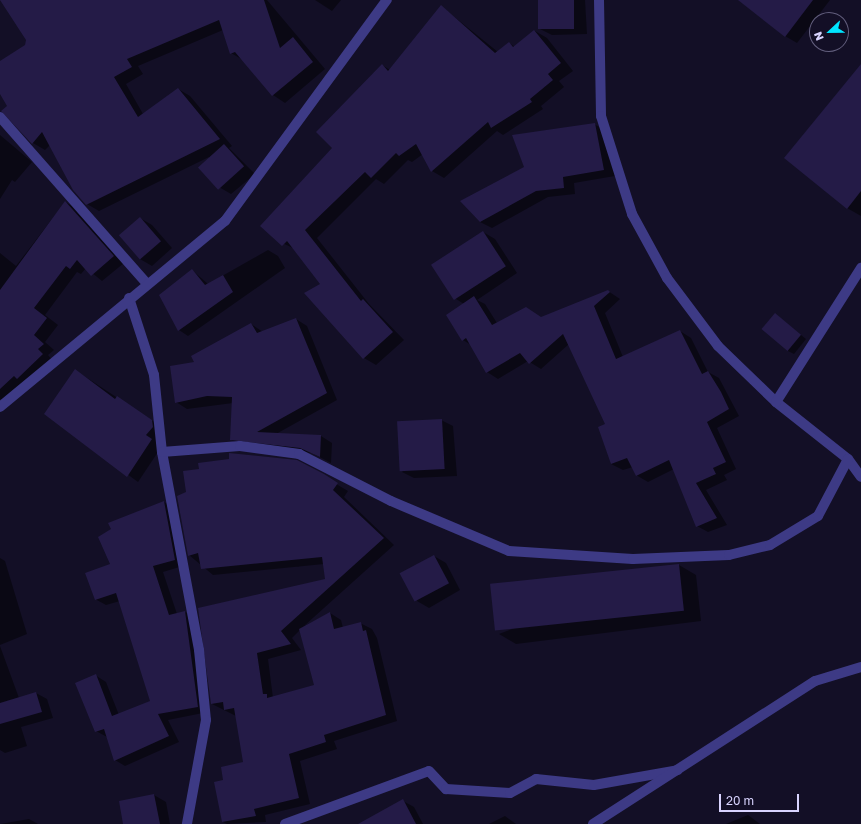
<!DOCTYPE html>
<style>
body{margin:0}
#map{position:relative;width:861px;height:824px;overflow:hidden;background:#130f26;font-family:"Golos Text",sans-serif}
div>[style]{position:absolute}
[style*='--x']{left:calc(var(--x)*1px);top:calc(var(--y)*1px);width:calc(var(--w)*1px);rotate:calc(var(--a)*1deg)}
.shadow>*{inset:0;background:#0007}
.building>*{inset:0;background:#241b47;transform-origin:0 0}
.minor>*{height:10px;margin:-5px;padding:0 5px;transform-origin:5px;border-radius:5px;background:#3d3a85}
span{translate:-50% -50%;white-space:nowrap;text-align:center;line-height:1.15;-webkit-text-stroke:4px #130f26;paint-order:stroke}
.north{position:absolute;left:809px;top:12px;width:40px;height:40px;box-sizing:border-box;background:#130f26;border:1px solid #625e7d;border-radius:50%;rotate:248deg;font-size:11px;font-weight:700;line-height:16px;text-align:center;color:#d9d4ff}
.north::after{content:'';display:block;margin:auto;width:14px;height:18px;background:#00e5ff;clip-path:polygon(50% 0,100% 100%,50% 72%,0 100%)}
.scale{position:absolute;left:719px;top:794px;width:80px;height:18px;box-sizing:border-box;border:2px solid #d9d4ff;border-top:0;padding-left:5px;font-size:12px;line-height:14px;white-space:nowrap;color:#d9d4ff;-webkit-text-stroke:3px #130f26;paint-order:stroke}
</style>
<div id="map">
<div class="shadow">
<div style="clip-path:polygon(1px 0,267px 0,325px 69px,285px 103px,273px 95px,243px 60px,231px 53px,223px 30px,138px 66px,143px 74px,126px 84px,143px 114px,178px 89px,190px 96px,232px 146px,229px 148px,255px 174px,231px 194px,219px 187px,209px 157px,99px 211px,87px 204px,50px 145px,45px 150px,33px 143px,0 92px,0 62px,25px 46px,27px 40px)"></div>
<div style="clip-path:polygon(315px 0,341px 0,332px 11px)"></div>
<div style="clip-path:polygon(539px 0,585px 0,587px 34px,552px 35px,540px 29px)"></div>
<div style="clip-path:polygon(754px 0,830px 0,797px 43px,785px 36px)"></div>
<div style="clip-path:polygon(442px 7px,498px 52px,509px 43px,515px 47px,535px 31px,547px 38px,573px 71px,559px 81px,564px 87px,541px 106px,543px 109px,503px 135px,497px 131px,444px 178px,432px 171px,423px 154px,412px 162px,408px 160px,384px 184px,376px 179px,317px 238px,369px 304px,404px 340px,376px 365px,364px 358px,306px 293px,322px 284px,293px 248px,278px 241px,382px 65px,390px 70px)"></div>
<div style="clip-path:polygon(861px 79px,861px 216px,847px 208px)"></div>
<div style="clip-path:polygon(594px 124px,606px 131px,615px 176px,574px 183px,575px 194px,548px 197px,492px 228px,480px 222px,525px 167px)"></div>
<div style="clip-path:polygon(0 135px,32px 162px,15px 182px,12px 180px,0 199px)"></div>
<div style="clip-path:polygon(65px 202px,76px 208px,124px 263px,102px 281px,86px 268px,81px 274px,77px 272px,45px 315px,58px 325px,45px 342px,54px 350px,48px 355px,53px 361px,5px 402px,0 399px,0 253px,16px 266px)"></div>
<div style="clip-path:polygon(140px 218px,152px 225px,172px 248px,152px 266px,140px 259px)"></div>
<div style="clip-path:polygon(483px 232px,495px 239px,517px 273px,477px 300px,485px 304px,497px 323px,542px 318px,608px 291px,620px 299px,605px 313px,623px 357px,680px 331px,691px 338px,708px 372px,719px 378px,739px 416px,717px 428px,736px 469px,724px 475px,727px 480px,706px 490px,727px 525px,708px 532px,697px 526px,674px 469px,648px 482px,636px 475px,633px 467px,623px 470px,611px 464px,607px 425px,569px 344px,541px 369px,528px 361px,498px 379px,487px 372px,471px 345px,463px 340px,464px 304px,456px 299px)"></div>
<div style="clip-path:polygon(268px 250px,278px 256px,285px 268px,188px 336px,179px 330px,192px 270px,208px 284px)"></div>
<div style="clip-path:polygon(775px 314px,806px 339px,794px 354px,788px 351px)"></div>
<div style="clip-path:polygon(296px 319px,307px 326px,337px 400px,276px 434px,321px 436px,332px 443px,331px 463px,312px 453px,242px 446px,231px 440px,233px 403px,187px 409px,176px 402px,196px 363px,251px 324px,263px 332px)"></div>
<div style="clip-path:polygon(81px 374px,162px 427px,162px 446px,138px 482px,45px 414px)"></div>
<div style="clip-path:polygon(441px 420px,453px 426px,457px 476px,414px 478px,402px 472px)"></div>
<div style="clip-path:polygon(evenodd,297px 461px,348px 491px,344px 497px,394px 545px,304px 626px,330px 613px,341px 620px,343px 628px,360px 623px,372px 629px,377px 638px,397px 721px,334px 741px,337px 749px,300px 761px,310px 804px,265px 815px,266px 822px,227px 824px,223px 822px,225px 781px,244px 763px,236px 716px,212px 704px,199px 609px,327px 580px,324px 564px,213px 575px,189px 555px,297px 461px,300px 630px,315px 686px,273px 698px,268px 659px,301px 650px,292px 638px,300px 630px)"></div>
<div style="clip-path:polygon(164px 502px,175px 508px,186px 565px,163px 572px,177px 614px,185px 612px,195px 618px,208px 712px,168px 720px,179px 742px,125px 766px,115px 760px,107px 737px,96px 731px,95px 675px,106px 682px,119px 715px,151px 702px,120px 601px,106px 605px,95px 599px,112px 564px,113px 529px,110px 524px)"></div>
<div style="clip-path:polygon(434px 556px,446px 563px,460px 590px,429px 608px,417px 601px)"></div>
<div style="clip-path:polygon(0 558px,5px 561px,27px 634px,0 645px)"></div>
<div style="clip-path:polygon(679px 565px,696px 575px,701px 621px,516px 644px,499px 634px)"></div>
<div style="clip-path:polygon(0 646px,19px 698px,36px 693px,47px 699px,53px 718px,21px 727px,27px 746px,5px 753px,0 750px)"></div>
<div style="clip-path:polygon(154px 795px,166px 802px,170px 824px,124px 824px)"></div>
<div style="clip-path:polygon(403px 801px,414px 807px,423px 824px,362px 824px)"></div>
<div style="clip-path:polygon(748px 815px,760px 824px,726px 824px)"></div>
<div style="clip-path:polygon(505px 816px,516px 824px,489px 824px)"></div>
<div style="clip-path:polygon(29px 819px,38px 824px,0 824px)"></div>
</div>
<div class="building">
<div style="clip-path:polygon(0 0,264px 0,280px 48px,293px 37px,313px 62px,272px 96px,235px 52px,230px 54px,219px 20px,127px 59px,132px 67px,114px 77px,138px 117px,178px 88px,220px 139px,86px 205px,73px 190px,42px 132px,32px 144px,1px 111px,7px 106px,0 94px,0 61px,25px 45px,26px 40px)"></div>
<div style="left:538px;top:0;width:36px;height:29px"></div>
<div style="clip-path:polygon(738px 0,813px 0,785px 37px)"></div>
<div style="clip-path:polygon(441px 5px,495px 53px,509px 42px,513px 47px,534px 30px,561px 63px,548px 74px,553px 80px,530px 99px,532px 102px,491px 128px,488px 122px,431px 172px,416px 144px,399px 156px,396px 153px,371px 178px,365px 172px,305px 230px,361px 301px,363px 299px,393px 332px,363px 359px,304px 293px,320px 284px,287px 241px,282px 246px,260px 226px,332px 148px,316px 132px,382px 64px,388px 71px)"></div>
<div style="clip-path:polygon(861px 64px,861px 191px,847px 209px,784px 158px)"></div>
<div style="clip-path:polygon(595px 123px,604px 170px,563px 177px,564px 188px,536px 191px,480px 222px,460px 201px,524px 167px,512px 135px)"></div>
<div style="left:224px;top:144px;width:30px;height:35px;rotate:48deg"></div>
<div style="clip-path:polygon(65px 201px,114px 256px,91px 276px,77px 260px,70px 269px,66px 266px,34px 308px,47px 318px,34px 335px,44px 344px,38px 349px,43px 354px,17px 379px,14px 376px,0 389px,0 290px)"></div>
<div style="left:140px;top:217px;width:32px;height:28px;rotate:49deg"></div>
<div style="left:483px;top:231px;width:42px;height:62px;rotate:57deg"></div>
<div style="clip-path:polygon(192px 269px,205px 285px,223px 275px,233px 292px,178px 331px,159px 295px)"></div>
<div style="clip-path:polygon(608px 290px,610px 292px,594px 306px,616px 359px,680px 330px,702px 374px,708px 371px,721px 392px,729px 409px,707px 422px,726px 462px,713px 468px,716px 474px,696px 483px,717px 518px,696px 527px,669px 460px,636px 476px,627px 458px,611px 464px,598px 427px,605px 424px,563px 334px,529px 364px,520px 353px,486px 373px,466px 338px,462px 341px,446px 315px,474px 296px,492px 325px,526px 307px,541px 317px)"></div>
<div style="left:775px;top:313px;width:34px;height:21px;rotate:40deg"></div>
<div style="clip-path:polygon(296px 318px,327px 393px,257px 432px,321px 435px,320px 457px,300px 448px,230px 440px,232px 397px,207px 396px,175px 403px,170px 366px,194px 362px,191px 356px,251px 323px,257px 333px)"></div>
<div style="clip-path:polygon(75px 369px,115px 399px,117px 396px,152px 420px,153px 427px,146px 435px,152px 439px,127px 477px,44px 414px)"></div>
<div style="left:442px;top:419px;width:50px;height:45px;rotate:87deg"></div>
<div style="clip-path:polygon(229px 453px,297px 460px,324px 474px,338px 483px,333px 490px,384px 538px,281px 631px,291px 644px,257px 653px,263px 694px,267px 694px,267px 698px,314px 685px,299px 629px,330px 612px,334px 629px,361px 622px,363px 631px,366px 630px,386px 715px,324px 735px,326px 742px,289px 754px,299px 798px,254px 809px,256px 816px,222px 822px,214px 782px,223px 780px,221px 767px,243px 762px,234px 708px,224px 710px,223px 702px,211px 704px,198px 608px,325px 579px,322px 557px,201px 569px,198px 553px,188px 556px,177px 496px,186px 492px,183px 471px,199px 469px,198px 463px,229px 459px)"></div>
<div style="clip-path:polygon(164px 501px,175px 560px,153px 566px,169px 615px,185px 611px,198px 707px,158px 714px,169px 736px,114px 761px,104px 729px,95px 732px,75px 683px,96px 674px,112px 716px,150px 701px,116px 593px,95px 600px,85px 573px,110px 564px,98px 537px,111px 529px,108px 523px)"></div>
<div style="left:434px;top:555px;width:32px;height:39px;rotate:62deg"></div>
<div style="left:679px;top:564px;width:47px;height:190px;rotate:84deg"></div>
<div style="clip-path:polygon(36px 692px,42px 712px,0 724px,0 703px)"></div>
<div style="clip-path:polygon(154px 794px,160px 824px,123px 824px,119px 801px)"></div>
<div style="clip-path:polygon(403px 799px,416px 824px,358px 824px)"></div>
</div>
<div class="minor">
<div style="--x:599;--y:0;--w:116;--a:89"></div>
<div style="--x:601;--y:116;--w:103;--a:72.4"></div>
<div style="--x:632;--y:214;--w:73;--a:61.3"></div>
<div style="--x:667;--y:278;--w:85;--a:53.1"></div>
<div style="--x:718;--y:346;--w:81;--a:44"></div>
<div style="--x:776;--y:402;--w:92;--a:38.4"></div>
<div style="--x:848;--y:459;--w:22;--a:54"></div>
<div style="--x:0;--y:117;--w:222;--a:48.6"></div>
<div style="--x:129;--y:298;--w:81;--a:72"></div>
<div style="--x:154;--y:375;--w:77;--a:84.1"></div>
<div style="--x:162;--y:452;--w:201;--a:79.4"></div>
<div style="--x:199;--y:650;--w:70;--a:84.3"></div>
<div style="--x:206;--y:720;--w:106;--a:100.4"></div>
<div style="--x:776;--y:402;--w:159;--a:-57.6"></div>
<div style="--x:0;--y:407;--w:292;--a:-39.6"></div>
<div style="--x:225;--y:221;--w:274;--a:-53.8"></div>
<div style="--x:162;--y:452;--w:78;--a:-4.4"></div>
<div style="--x:240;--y:446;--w:60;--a:7.7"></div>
<div style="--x:299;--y:454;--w:103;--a:27.1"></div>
<div style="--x:391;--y:501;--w:128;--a:23"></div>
<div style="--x:509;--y:551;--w:124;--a:3.7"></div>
<div style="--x:633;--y:559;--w:96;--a:-2.4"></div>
<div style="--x:729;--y:555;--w:42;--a:-13.7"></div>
<div style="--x:770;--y:545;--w:56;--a:-31.1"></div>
<div style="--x:818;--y:516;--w:64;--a:-62.2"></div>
<div style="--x:285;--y:824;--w:153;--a:-20.2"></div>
<div style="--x:429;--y:771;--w:25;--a:47"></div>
<div style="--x:446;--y:789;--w:64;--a:3.6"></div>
<div style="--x:510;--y:793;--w:30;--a:-28"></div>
<div style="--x:536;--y:779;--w:58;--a:5.9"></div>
<div style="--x:594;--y:785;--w:85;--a:-10.1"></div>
<div style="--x:593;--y:824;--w:264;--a:-32.8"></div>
<div style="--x:815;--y:681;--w:48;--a:-16.9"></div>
</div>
<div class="north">N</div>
<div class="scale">20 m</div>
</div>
